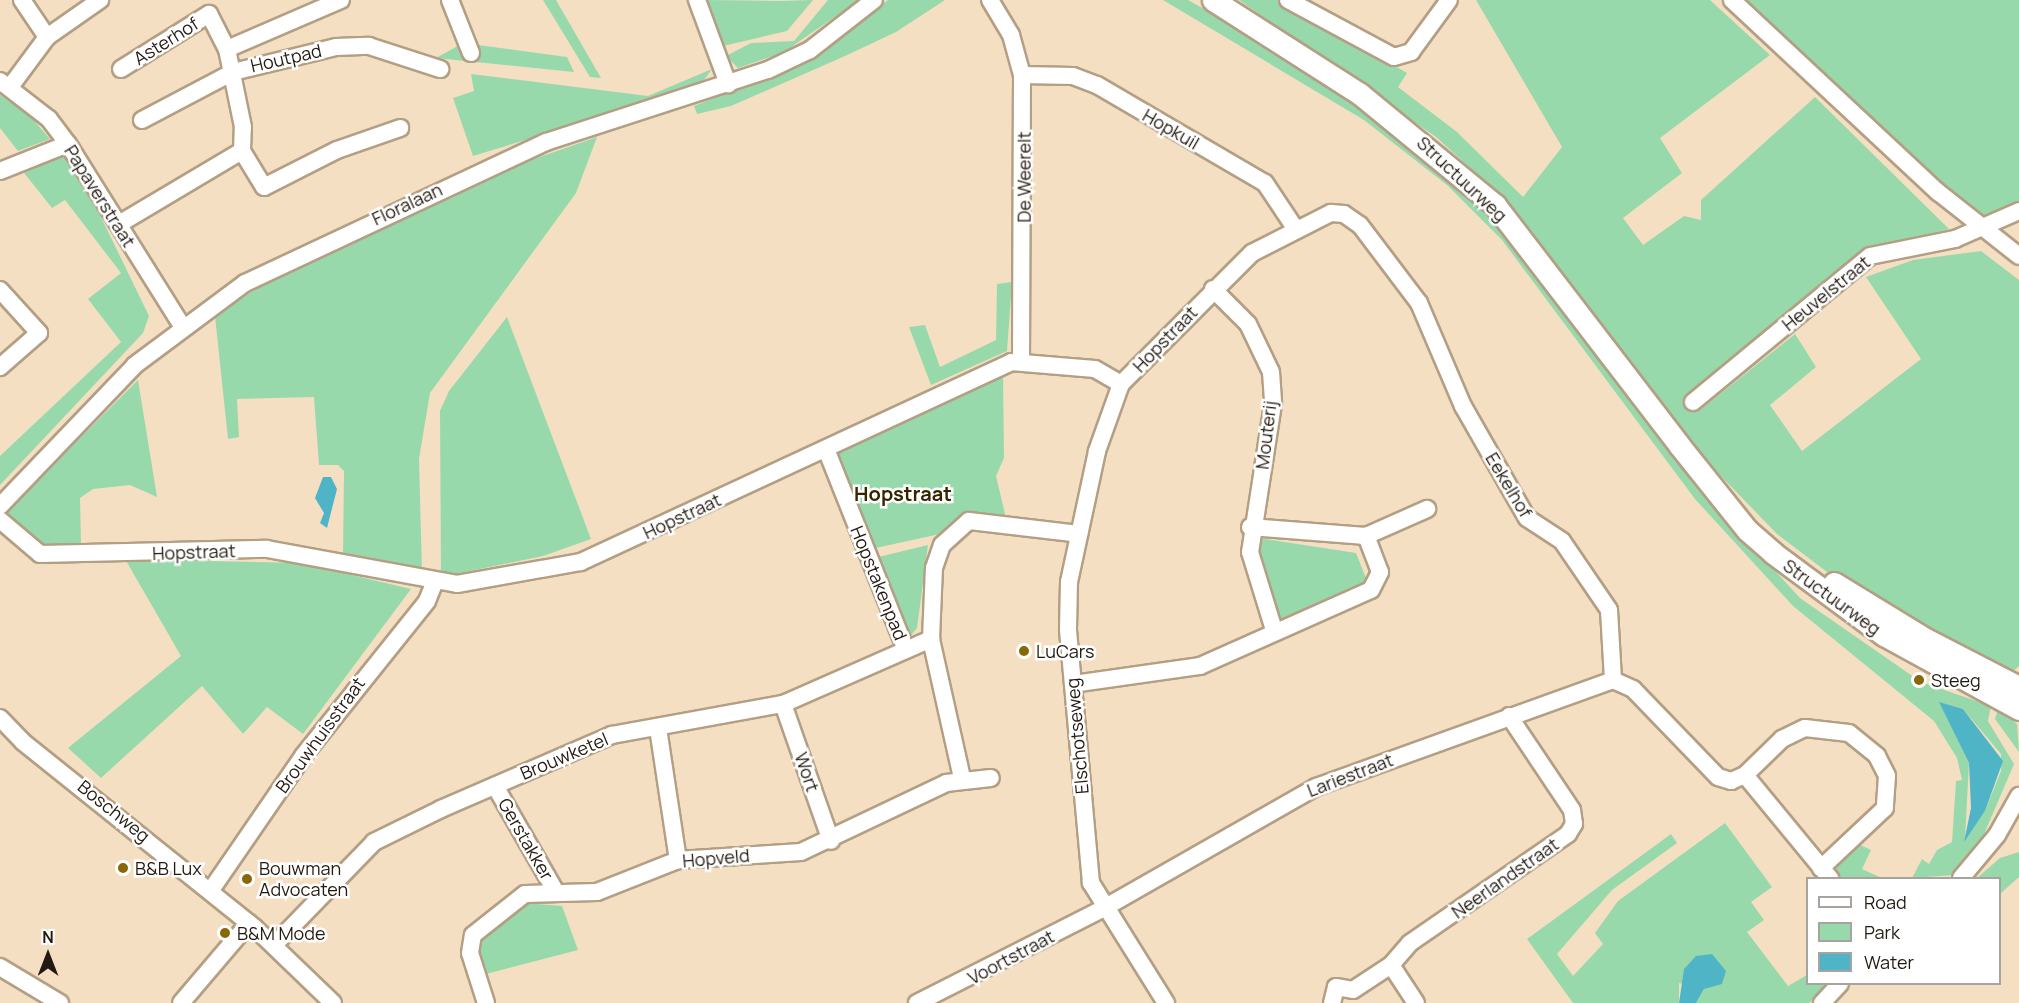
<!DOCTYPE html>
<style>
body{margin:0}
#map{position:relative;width:2019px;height:1003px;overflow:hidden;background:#f5dfc3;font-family:Manrope,sans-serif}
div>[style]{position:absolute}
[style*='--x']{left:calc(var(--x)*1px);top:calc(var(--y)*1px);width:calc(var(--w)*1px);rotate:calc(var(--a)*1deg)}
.green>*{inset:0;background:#98d9ac}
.water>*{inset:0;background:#50b4c7}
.roads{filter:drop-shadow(2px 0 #b39f84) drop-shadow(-2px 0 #b39f84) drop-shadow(0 2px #b39f84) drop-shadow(0 -2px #b39f84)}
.minor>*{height:16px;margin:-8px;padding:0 8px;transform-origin:8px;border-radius:8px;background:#fff}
.major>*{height:21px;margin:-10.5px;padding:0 10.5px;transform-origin:10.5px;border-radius:10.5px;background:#fff}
.dots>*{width:16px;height:16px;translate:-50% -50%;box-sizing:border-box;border:3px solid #fff;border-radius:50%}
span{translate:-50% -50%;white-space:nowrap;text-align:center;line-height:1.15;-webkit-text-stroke:5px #fff;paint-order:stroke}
.street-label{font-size:18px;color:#221a10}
.poi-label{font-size:18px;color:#221a10}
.left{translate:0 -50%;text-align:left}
.neighbourhood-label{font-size:20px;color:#362600;font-weight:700}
.legend{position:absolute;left:1806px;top:877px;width:195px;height:108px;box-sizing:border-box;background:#fff;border:2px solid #a7a39f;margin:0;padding:8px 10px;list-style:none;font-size:18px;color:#221a10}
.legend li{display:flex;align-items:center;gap:12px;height:30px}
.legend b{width:30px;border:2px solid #a7a39f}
.north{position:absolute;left:18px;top:925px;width:60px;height:60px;-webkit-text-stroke:4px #fff;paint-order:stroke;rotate:0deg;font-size:16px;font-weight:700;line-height:24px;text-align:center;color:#221a10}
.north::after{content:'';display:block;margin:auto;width:21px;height:27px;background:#221a10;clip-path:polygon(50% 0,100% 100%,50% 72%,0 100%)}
</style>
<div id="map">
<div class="green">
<div style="clip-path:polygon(543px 0,556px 0,601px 78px,590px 77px)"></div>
<div style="clip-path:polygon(707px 0,779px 1px,813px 0,787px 31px,723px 46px)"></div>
<div style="clip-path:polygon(828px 0,859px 0,784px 52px,738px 68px,726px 56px,751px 43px,794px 41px)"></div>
<div style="clip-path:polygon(888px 0,945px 0,896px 32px,845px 56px,731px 106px,697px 114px,694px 106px,804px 62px)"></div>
<div style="clip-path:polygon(evenodd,1163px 0,1188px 0,1260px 40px,1339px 89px,1454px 177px,1510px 233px,1703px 492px,1800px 598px,1921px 682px,1991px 706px,1988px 721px,2014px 764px,1976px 853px,1954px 875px,1912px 878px,1922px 859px,1929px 864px,1937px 850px,1952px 842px,1956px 781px,1962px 780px,1957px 758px,1934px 721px,1793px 606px,1695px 499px,1502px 240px,1447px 185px,1364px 120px,1163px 0,1940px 703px,1963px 709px,2001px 754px,2001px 771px,1985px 811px,1965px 839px,1969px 763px,1940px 703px)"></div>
<div style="clip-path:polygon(1239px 0,1280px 0,1407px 73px,1398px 87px,1457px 132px,1523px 197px,1562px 147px,1476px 0,1710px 0,1770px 55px,1660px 138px,1682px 173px,1623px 218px,1643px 245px,1684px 216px,1701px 220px,1701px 200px,1815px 97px,1949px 229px,1872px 249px,1686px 395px,1700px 410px,1795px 334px,1816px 367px,1770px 405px,1802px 451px,1921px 359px,1866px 277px,1913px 260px,1981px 251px,2019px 280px,2019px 666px,2007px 677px,1856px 594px,1777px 534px,1688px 442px,1487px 183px,1436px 137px)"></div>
<div style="clip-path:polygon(1741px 0,2019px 0,2019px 202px,1977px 223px)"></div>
<div style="clip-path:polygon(463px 43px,567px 57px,574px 72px,436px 58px)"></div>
<div style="clip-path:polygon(712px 69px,704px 80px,662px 98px,473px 156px,453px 98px,474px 91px,471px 74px,648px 96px)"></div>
<div style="clip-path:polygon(0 95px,29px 115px,50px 139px,18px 151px,0 128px)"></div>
<div style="clip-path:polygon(597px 137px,576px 193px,430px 393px,419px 459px,422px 573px,343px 556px,344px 471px,338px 465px,319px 465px,314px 397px,237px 399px,239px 437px,228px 439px,215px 316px,271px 279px,462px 184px)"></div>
<div style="clip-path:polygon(62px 154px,99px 213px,149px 316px,143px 333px,0 485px,0 456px,121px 342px,88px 299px,121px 273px,65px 200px,52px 208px,21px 169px)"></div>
<div style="clip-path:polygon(1012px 282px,1007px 351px,931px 385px,909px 327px,925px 325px,940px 367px,996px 340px,997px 284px)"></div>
<div style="clip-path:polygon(507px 317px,591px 539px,543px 556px,441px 577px,440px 411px,449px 391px)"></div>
<div style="clip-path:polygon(1003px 374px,1004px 458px,996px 476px,1006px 518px,953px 525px,940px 534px,871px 549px,837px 449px)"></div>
<div style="clip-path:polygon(138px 380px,157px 497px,130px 485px,93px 489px,80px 498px,81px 545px,35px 544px,7px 521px,6px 512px)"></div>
<div style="clip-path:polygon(1253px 537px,1356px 553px,1369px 586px,1279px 627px)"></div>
<div style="clip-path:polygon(928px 545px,917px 628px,906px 641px,870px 559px)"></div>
<div style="clip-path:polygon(125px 559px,301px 563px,411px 589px,303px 734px,267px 707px,243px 734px,202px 686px,101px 778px,68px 748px,181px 656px)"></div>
<div style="clip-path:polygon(1998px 709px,2017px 724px,2019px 752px,1995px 719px)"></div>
<div style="clip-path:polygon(1725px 823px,1772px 887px,1751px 902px,1764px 920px,1747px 932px,1788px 986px,1807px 975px,1808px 984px,1829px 984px,1809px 1003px,1696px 1003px,1704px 989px,1679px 983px,1679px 1003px,1573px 1003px,1527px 939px,1671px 834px,1677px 843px,1612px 890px,1557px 954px,1573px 976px,1603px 944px,1595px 933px,1618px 901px)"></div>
<div style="clip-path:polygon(1858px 844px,1871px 850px,1862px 869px,1882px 878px,1837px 878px,1837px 862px)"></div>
<div style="clip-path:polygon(2019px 852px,2019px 877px,2000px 894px,2000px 878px,1977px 878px,2000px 858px)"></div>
<div style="clip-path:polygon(525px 903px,562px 906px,578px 950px,482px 975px,474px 946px,480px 936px)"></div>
</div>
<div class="water">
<div style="clip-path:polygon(323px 477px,331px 477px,337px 489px,327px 528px,320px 523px,324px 513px,315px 498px)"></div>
<div style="clip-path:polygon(1939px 702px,1963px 709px,2003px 761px,1985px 811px,1964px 842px,1971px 808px,1969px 763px)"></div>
<div style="clip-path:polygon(1712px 954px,1726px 971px,1722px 984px,1704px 989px,1696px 1003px,1679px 1003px,1684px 969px,1696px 956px)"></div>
</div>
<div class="roads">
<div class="minor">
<div style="--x:22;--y:0;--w:45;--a:56"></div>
<div style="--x:450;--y:0;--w:57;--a:68.4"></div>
<div style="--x:697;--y:0;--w:90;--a:69.7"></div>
<div style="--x:990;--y:0;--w:41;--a:59"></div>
<div style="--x:1011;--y:35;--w:41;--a:74.6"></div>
<div style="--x:1022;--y:75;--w:287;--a:90.2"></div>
<div style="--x:1288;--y:0;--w:120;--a:28.3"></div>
<div style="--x:1394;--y:57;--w:18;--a:-16"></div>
<div style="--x:1411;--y:52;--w:64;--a:-53.8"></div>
<div style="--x:1732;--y:0;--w:282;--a:43"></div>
<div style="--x:1938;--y:192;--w:103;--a:38.3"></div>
<div style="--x:121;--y:69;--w:104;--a:-32"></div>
<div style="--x:209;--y:14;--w:39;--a:63"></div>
<div style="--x:1022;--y:75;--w:51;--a:1.1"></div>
<div style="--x:1073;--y:76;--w:26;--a:21"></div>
<div style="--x:1097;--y:85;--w:194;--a:30.3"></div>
<div style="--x:1265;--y:183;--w:54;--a:56.3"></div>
<div style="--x:0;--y:81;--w:62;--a:37.8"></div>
<div style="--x:49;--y:119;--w:31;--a:53"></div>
<div style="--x:68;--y:144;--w:215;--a:57.9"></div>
<div style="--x:10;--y:87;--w:62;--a:-53.5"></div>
<div style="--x:47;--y:37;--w:65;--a:-34.9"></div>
<div style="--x:142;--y:120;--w:103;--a:-27.8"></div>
<div style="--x:233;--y:72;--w:106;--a:-13.6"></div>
<div style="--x:336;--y:47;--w:33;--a:-2"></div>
<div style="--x:369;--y:46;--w:75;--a:17.9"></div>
<div style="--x:242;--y:151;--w:42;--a:58.6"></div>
<div style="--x:264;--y:187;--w:82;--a:-26.9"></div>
<div style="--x:337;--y:150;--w:67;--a:-19.2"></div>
<div style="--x:0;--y:171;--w:73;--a:-21.7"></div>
<div style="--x:119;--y:224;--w:143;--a:-30.7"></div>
<div style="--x:242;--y:151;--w:24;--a:-88"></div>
<div style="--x:243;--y:127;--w:80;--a:-101.6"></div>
<div style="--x:227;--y:49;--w:124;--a:-23.3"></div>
<div style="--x:1213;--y:289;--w:49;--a:45"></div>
<div style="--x:1248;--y:324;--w:53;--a:64.4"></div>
<div style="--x:1271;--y:372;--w:32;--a:86"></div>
<div style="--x:1273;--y:404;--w:150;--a:98.8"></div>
<div style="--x:1250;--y:552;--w:82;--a:72.9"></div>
<div style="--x:0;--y:290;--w:58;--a:47.8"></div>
<div style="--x:39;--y:333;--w:52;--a:138.9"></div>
<div style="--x:1693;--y:402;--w:229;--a:-39.5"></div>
<div style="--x:1870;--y:256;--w:87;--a:-11.3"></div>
<div style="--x:1955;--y:239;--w:70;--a:-23.6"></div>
<div style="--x:826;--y:449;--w:216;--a:68.3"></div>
<div style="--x:0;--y:506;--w:195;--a:-46.2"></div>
<div style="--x:135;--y:365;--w:137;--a:-36.7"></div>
<div style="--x:245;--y:283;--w:332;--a:-25.1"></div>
<div style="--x:546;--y:142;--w:233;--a:-18"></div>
<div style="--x:768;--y:70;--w:47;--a:-25.5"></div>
<div style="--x:810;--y:50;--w:81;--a:-38"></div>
<div style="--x:0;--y:520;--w:52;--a:40.4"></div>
<div style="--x:40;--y:554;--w:227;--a:-1.3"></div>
<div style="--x:267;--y:549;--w:193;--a:10.4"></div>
<div style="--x:457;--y:584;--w:126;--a:-10.1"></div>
<div style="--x:581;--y:562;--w:474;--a:-24.9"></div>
<div style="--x:1011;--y:362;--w:84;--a:4.8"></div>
<div style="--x:1095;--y:369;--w:30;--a:30"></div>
<div style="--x:1250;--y:527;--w:116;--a:4.4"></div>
<div style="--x:1366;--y:536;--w:67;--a:-23.9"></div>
<div style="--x:1073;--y:684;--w:128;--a:-8.1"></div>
<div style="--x:1200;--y:666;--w:187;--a:-24"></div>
<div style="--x:1371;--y:590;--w:20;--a:-63"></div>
<div style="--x:1380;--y:572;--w:39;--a:-111"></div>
<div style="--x:783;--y:704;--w:145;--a:70.7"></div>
<div style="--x:0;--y:718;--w:33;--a:46"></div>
<div style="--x:23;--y:742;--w:297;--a:38.7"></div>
<div style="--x:255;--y:928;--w:108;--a:43.9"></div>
<div style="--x:658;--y:728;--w:134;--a:81.4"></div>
<div style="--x:1745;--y:775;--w:52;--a:-44.2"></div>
<div style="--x:1782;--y:739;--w:25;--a:-26"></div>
<div style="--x:1805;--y:728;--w:44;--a:6.5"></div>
<div style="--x:1849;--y:733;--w:36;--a:39"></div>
<div style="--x:1877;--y:756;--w:22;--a:63"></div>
<div style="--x:1887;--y:776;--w:32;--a:94"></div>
<div style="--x:1885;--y:808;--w:88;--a:136.8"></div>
<div style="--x:962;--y:778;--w:142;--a:-102.6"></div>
<div style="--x:931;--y:639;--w:71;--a:-87.6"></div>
<div style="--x:934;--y:568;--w:24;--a:-71"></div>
<div style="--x:942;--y:545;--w:36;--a:-42"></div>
<div style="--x:969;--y:521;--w:111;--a:6.7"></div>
<div style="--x:495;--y:786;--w:122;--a:60.1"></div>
<div style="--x:1961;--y:878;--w:56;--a:-50.1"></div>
<div style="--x:1997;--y:835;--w:45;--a:-60.6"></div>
<div style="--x:211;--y:890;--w:163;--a:-55.5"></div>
<div style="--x:303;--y:756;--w:198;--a:-51.3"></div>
<div style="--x:427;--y:601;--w:18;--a:-68"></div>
<div style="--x:274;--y:945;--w:144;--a:-45.8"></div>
<div style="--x:374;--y:842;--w:75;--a:-26.2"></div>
<div style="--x:441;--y:809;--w:186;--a:-23.4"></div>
<div style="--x:612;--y:735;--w:174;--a:-10.3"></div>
<div style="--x:783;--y:704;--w:162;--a:-23.7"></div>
<div style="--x:0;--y:967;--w:70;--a:31"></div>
<div style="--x:181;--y:1003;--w:105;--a:-49.6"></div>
<div style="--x:486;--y:1003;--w:52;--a:-107.7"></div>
<div style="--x:470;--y:953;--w:18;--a:-81"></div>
<div style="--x:473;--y:935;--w:66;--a:-38.3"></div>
<div style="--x:525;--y:894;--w:72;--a:-1.6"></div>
<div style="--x:597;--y:892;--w:87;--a:-21.6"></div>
<div style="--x:678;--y:860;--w:123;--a:-3.7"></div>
<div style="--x:801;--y:852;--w:161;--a:-25.4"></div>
<div style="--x:946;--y:783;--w:45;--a:-6.3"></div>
<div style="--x:917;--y:1003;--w:210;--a:-26.9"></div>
<div style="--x:1104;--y:908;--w:244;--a:-29.7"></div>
<div style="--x:1316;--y:787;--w:316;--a:-19.8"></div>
<div style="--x:1166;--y:1003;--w:142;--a:-122"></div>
<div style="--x:1091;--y:883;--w:255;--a:-95.2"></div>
<div style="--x:1068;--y:629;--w:47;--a:-88.8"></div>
<div style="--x:1069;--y:582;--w:134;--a:-77.9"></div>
<div style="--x:1097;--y:451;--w:71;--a:-70.3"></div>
<div style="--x:1121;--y:384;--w:185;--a:-45"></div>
<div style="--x:1252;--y:253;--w:89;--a:-26.9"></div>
<div style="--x:1331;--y:213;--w:13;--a:4"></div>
<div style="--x:1344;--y:214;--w:19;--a:35"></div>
<div style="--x:1360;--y:225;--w:98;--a:52.9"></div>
<div style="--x:1419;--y:303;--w:112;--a:66.9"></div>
<div style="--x:1463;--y:406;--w:129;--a:60.3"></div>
<div style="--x:1527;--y:518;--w:42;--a:33.3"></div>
<div style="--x:1562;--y:541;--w:83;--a:55.7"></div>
<div style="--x:1609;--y:610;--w:70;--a:86.7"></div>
<div style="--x:1613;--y:680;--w:22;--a:24"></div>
<div style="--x:1633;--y:689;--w:122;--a:46"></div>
<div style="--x:1718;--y:777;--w:14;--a:17"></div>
<div style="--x:1731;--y:781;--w:15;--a:-23"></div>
<div style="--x:1745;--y:775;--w:134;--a:50.5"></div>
<div style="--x:1332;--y:1003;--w:16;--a:-76"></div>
<div style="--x:1336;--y:987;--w:17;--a:10"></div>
<div style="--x:1353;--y:990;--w:45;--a:-33.3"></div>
<div style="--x:1416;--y:1003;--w:45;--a:-123.3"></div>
<div style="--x:1391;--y:965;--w:29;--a:-49"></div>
<div style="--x:1410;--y:943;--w:192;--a:-34.6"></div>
<div style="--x:1568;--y:834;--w:12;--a:-59"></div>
<div style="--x:1574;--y:824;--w:14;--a:-98"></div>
<div style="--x:1572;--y:810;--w:113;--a:-123.8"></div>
<div style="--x:1822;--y:1003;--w:26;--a:-47"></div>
</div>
<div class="major">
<div style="--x:1213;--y:0;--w:174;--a:32.6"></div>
<div style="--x:1360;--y:94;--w:175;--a:39.4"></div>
<div style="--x:1495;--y:205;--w:302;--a:52.5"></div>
<div style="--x:1679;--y:445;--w:109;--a:51.3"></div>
<div style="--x:1747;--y:530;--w:35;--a:41"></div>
<div style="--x:1773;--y:553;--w:138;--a:36.5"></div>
<div style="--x:1884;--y:635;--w:154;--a:28.7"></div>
<div style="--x:1834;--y:583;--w:103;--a:31.5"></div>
<div style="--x:1922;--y:637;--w:109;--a:27.3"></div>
</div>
</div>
<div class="dots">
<div style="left:1024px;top:651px;background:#886704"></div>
<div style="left:1919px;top:680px;background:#886704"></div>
<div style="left:123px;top:868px;background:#886704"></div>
<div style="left:247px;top:879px;background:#886704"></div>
<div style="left:225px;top:933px;background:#886704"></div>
</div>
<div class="street-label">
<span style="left:166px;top:41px;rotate:-32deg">Asterhof</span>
<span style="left:286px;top:58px;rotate:-13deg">Houtpad</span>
<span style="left:1171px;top:129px;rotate:30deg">Hopkuil</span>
<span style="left:1024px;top:177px;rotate:-90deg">De Weerelt</span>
<span style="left:1462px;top:179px;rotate:43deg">Structuurweg</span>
<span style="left:100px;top:196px;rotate:58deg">Papaverstraat</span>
<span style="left:407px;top:204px;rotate:-25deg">Floralaan</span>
<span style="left:1826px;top:293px;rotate:-39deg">Heuvelstraat</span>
<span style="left:1165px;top:339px;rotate:-46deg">Hopstraat</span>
<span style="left:1266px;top:435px;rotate:-83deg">Mouterij</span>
<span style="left:1509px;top:485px;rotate:59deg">Eekelhof</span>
<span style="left:682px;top:516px;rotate:-25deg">Hopstraat</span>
<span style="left:194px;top:552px;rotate:-2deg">Hopstraat</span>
<span style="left:879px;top:583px;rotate:68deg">Hopstakenpad</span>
<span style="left:1832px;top:597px;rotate:36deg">Structuurweg</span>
<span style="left:320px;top:735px;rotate:-54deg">Brouwhuisstraat</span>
<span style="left:1077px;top:736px;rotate:-95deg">Elschotseweg</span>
<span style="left:564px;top:756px;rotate:-23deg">Brouwketel</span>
<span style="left:807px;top:772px;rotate:71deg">Wort</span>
<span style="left:1350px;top:775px;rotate:-21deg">Lariestraat</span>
<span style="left:114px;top:811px;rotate:39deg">Boschweg</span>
<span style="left:526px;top:839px;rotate:60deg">Gerstakker</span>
<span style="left:716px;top:858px;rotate:-5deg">Hopveld</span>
<span style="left:1505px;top:878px;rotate:-35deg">Neerlandstraat</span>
<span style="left:1011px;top:957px;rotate:-28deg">Voortstraat</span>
</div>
<div class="poi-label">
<span class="left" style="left:1036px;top:651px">LuCars</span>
<span class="left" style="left:1931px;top:680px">Steeg</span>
<span class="left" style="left:135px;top:868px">B&amp;B Lux</span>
<span class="left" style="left:259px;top:879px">Bouwman<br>Advocaten</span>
<span class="left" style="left:237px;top:933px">B&amp;M Mode</span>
</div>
<div class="neighbourhood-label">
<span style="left:903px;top:493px">Hopstraat</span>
</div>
<ul class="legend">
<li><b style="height:8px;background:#fff"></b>Road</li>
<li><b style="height:16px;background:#98d9ac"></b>Park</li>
<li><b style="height:16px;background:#50b4c7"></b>Water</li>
</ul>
<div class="north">N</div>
</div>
